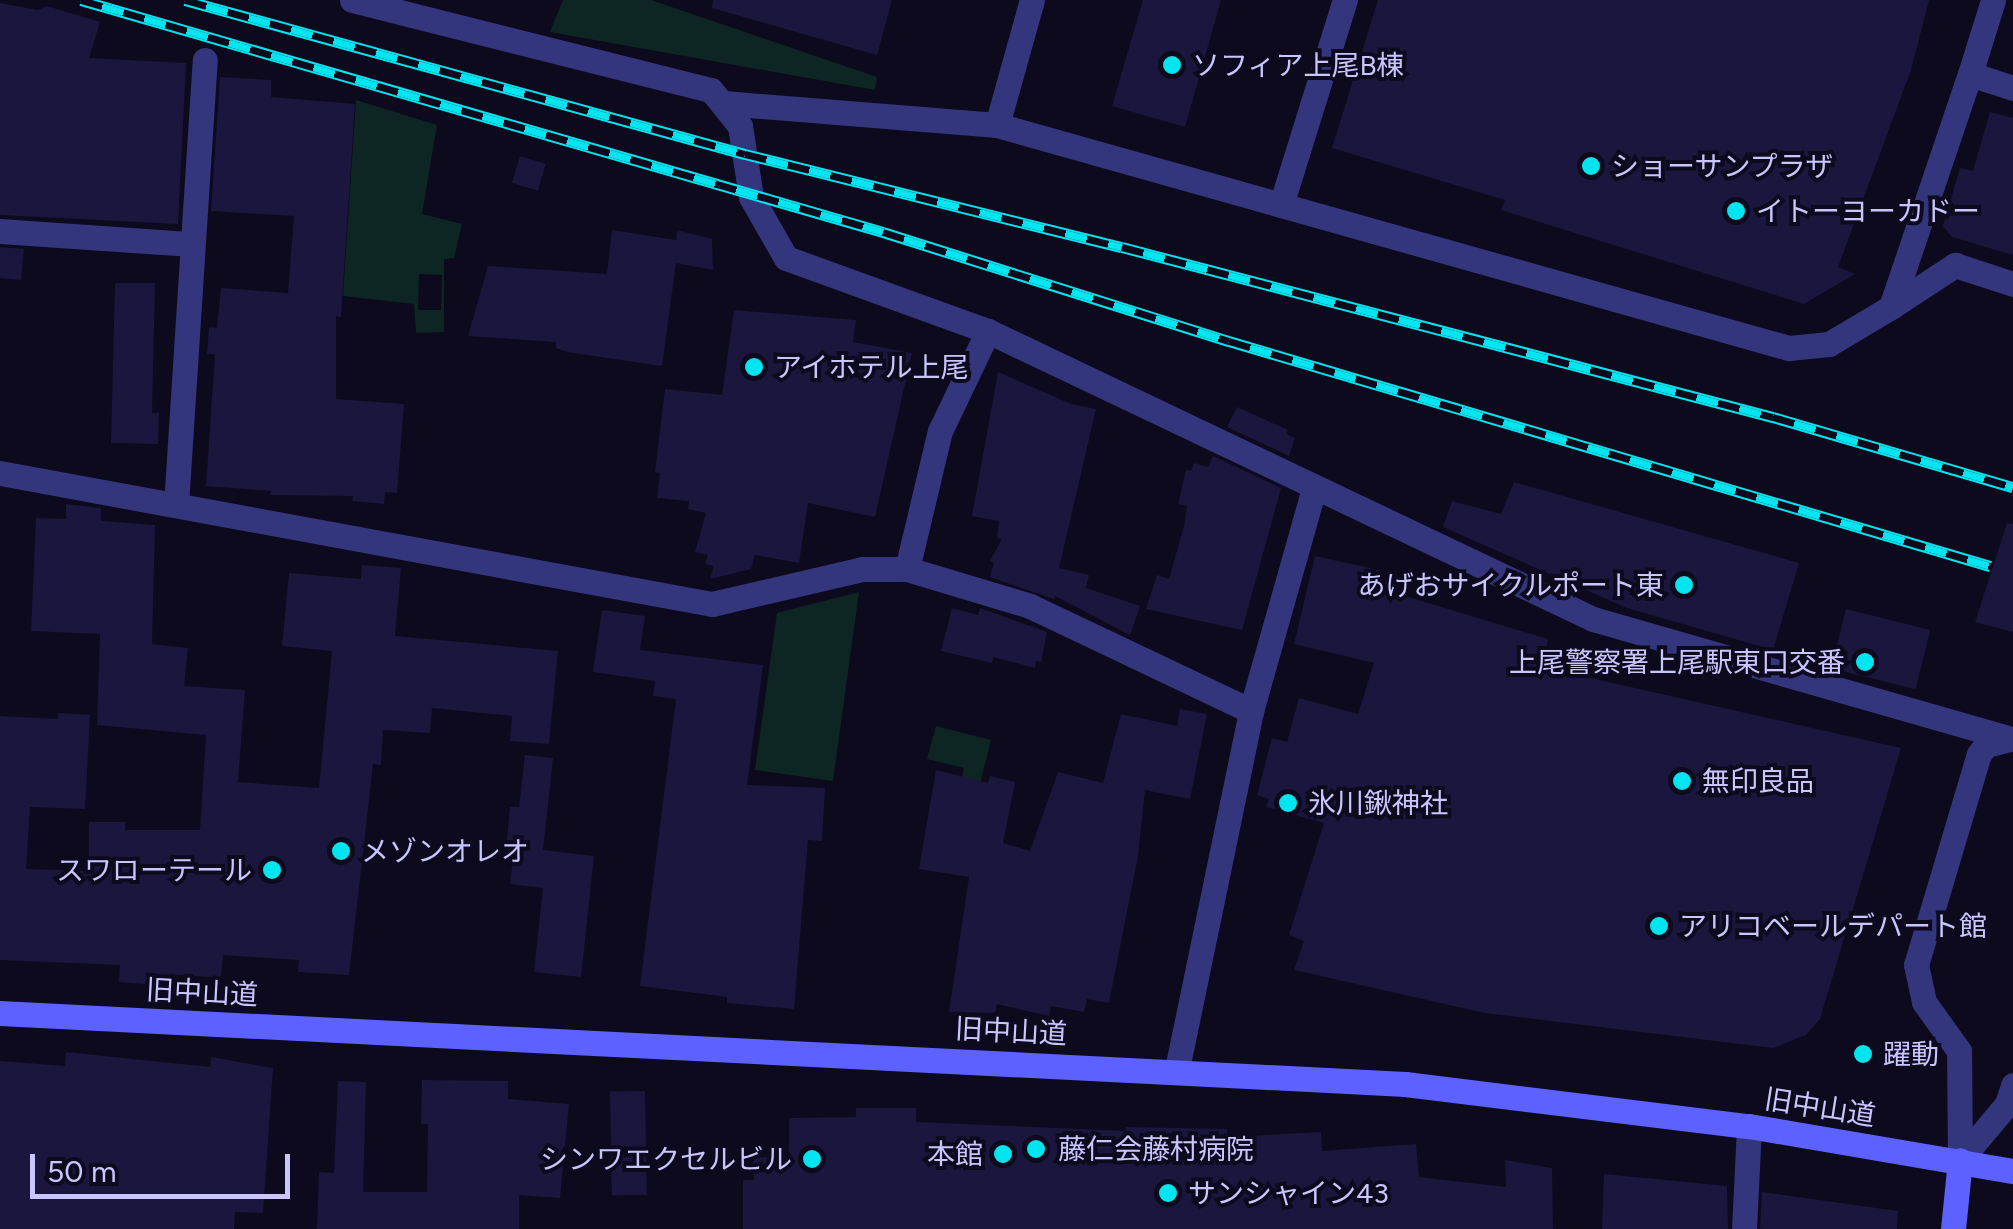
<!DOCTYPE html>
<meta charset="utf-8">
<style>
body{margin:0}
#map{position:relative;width:2013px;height:1229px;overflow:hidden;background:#0c0a1c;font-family:Figtree,"Noto Sans JP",sans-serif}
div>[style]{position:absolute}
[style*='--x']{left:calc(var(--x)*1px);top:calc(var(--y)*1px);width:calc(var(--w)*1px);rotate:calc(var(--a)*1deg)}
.green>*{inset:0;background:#0d2624}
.building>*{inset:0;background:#1b163d;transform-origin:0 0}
.pedestrian>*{height:25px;margin:-12.5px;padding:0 12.5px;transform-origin:12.5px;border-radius:12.5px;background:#33357d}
.minor>*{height:25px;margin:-12.5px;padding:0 12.5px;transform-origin:12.5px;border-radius:12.5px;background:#33357d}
.tertiary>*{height:25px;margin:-12.5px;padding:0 12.5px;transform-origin:12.5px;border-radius:12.5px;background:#33357d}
.secondary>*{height:25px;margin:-12.5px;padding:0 12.5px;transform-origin:12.5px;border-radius:12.5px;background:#5c61ff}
.rail>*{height:11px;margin-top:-5.5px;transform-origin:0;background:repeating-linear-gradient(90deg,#0c0a1c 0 22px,#00e5f0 0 44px);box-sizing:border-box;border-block:2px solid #00e5f0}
.dots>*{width:28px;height:28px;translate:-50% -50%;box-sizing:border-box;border:5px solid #0c0a1c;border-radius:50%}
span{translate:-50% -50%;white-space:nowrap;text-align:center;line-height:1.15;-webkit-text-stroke:8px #0c0a1c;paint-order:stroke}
.poi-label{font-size:28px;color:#c8c5ff}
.left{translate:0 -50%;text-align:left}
.right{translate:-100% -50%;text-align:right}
.street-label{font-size:28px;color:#c8c5ff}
.scale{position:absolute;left:30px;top:1154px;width:260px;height:45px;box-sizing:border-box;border:5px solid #c8c5ff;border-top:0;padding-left:12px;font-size:30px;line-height:35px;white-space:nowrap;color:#c8c5ff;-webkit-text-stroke:8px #0c0a1c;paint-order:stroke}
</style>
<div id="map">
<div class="green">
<div style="clip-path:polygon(563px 0,651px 0,877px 77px,875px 90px,550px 32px)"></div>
<div style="clip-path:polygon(evenodd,356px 100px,437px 125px,422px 214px,462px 224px,454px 258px,444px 259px,444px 332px,416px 333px,414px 304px,343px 296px,356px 100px,419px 274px,442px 275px,441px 310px,418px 310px,419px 274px)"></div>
<div style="clip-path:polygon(859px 592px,833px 781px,755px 770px,777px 613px)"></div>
<div style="clip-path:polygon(936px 726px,991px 740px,978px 792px,960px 786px,964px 768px,927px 759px)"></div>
</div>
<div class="building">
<div style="clip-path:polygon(713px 0,892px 0,877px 55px,712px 8px)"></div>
<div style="clip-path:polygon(1143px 0,1221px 0,1185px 127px,1112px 106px)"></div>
<div style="clip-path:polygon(1378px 0,1929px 0,1911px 70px,1838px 267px,1855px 274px,1804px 304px,1501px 210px,1505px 200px,1332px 148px)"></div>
<div style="clip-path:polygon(0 3px,38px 10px,47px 6px,100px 22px,89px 58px,186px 63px,178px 224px,0 215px)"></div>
<div style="clip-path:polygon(220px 77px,271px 80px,271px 97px,355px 104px,341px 317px,336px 316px,336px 399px,404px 404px,397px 493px,385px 492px,384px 504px,352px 501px,353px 496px,270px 495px,271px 491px,206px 486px,215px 354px,207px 354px,209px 327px,217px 328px,221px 288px,288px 293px,294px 216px,211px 211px)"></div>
<div style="clip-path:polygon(1990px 112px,2013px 118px,2013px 255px,1952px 237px,1943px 226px,1960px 168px,1973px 171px)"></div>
<div style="left:520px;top:156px;width:27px;height:28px;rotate:17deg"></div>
<div style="clip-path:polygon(612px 230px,676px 240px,677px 230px,712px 239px,713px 270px,676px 263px,662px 366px,567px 352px,556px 348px,556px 342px,468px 336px,488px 266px,607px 274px)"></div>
<div style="left:0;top:247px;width:24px;height:31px;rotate:5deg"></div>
<div style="clip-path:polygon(115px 283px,155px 283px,152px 413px,159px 413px,158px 444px,111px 443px)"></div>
<div style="clip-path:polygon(734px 310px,856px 320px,853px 342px,912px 353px,875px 517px,808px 503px,799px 563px,755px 555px,751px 569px,710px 579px,714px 566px,705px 564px,708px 555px,695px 552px,706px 513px,688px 509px,689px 501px,657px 498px,660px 473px,655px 472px,665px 389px,722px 395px)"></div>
<div style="clip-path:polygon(998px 372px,1071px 404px,1096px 409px,1059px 568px,1089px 575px,1086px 588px,1140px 606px,1130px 635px,1055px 596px,1054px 599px,990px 577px,994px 563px,990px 561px,1002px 539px,997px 538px,999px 521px,972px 516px)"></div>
<div style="clip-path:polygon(1237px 407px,1288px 430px,1286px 434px,1295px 438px,1289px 456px,1227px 427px)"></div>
<div style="clip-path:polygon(1213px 456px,1281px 488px,1242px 630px,1146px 609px,1157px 575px,1169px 579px,1184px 526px,1187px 506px,1178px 504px,1186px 470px,1191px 471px,1194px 463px,1208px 467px)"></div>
<div style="clip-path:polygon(1514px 482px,1799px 563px,1773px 650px,1627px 608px,1443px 527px,1452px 501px,1501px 514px)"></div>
<div style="clip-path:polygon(66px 504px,101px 508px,101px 521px,155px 525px,152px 644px,188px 648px,184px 686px,245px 690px,238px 782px,319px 788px,332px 651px,282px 646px,289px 573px,361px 579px,362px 565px,401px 568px,395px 636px,558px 651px,549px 744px,510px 741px,512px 716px,432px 708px,430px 733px,383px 730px,381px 765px,373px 764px,349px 975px,298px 972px,299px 960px,223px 955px,221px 978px,170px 974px,169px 986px,119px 982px,120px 965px,0 960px,0 716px,58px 719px,58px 713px,90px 715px,85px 809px,30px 807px,26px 869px,89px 871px,89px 822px,125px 822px,125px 830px,200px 830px,206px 735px,97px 725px,100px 634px,31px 631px,36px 518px,66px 519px)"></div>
<div style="clip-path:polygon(2007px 523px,2013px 524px,2013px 632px,1975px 622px)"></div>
<div style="clip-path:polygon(1315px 556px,1379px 570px,1375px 587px,1548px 639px,1542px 667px,1901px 748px,1820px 1019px,1806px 1035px,1773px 1048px,1485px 1013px,1294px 970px,1304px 941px,1289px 935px,1324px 823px,1266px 807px,1269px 799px,1257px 795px,1272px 738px,1287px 742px,1299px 698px,1358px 714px,1374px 663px,1294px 644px)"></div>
<div style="clip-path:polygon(952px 608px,978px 615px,980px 608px,1047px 632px,1041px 662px,1036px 661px,1035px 668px,993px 657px,992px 663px,941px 651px)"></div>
<div style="left:1846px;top:609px;width:87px;height:61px;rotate:14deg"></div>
<div style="clip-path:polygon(602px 610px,645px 616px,640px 650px,763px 665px,747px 785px,825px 788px,822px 841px,808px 840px,794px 1009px,727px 1003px,727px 997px,640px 986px,676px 699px,653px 696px,655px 681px,593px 672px)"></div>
<div style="clip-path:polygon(1180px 709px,1207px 714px,1190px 799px,1145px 790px,1138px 856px,1109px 1003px,1087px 999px,1084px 1012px,1051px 1006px,1049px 1016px,997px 1004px,995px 1013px,949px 1012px,969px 877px,919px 869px,936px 770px,988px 783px,990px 776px,1015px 782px,1003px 843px,1030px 851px,1058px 772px,1103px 783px,1121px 714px,1177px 726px)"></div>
<div style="clip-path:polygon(525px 755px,553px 758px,543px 850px,594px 856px,581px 977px,534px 972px,543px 888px,510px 884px,514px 850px,506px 850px,510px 807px,519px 807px)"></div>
<div style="clip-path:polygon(66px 1052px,210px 1067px,211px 1057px,273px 1068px,263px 1213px,235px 1212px,234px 1229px,0 1229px,0 1061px,65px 1066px)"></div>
<div style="clip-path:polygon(422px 1080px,508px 1081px,508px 1099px,569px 1104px,560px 1198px,519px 1195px,519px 1229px,317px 1229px,319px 1172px,334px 1173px,338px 1081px,366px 1082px,363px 1192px,427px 1192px,428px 1124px,421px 1124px)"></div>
<div style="left:645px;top:1091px;width:104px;height:35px;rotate:89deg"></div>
<div style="clip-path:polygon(856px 1108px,916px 1108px,916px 1122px,1126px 1131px,1126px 1127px,1227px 1129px,1228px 1137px,1321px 1132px,1322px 1151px,1416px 1144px,1419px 1177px,1506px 1187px,1505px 1160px,1552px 1168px,1553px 1229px,743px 1229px,743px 1180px,754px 1180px,754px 1157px,789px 1158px,789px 1118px,856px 1117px)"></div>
<div style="clip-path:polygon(1604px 1174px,1727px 1186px,1728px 1229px,1602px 1229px)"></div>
<div style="clip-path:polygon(1762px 1192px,1898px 1211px,1897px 1229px,1760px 1229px)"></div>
</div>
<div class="pedestrian">
<div style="--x:1970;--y:74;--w:77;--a:-72.7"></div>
</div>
<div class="minor">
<div style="--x:997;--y:125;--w:130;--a:-74.4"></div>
<div style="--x:1281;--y:205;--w:215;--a:-72.7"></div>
<div style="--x:0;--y:231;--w:193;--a:3.9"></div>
<div style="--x:1891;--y:307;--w:246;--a:-71.3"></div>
<div style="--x:1970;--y:74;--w:45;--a:18"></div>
<div style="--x:1891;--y:307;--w:77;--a:-33.3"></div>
<div style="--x:1955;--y:265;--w:61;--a:18.1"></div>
<div style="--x:0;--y:473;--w:724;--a:10.43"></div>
<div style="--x:712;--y:604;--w:154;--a:-13.1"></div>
<div style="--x:862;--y:569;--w:45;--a:0"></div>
<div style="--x:907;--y:569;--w:128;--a:16.7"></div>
<div style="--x:1030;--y:606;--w:245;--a:25.4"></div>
<div style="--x:176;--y:505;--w:446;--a:-86.3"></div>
<div style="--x:907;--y:569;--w:142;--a:-76.6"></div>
<div style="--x:940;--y:431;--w:111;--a:-64.4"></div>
<div style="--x:1177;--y:1069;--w:366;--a:-78.3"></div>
<div style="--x:1251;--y:711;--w:232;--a:-74.2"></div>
<div style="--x:1744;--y:1229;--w:103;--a:-87.2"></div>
</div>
<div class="tertiary">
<div style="--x:352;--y:0;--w:370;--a:14.1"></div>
<div style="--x:711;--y:90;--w:46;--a:51.1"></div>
<div style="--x:740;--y:126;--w:72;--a:81.2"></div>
<div style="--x:751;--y:197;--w:70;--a:60.2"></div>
<div style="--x:786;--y:258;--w:215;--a:19.9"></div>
<div style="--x:988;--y:331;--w:670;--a:25.46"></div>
<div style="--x:1593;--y:619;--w:432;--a:16"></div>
<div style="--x:724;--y:103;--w:274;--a:4.6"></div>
<div style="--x:997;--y:125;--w:823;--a:15.73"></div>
<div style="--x:1789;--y:348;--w:40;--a:-5.7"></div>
<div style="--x:1829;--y:344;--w:72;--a:-30.8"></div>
<div style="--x:1960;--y:1160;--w:109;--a:-90.5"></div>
<div style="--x:1959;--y:1051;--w:60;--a:-125.5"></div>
<div style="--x:1924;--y:1002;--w:38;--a:-102"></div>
<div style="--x:1916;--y:965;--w:220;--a:-73.4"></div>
<div style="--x:1979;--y:754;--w:11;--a:-52"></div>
<div style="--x:1986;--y:745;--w:25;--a:-14"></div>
<div style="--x:1960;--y:1160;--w:73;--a:-50"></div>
<div style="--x:2007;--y:1104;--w:20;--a:-72"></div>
</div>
<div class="secondary">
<div style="--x:0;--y:1013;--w:1407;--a:2.89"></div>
<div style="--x:1405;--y:1084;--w:347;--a:7"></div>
<div style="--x:1749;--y:1126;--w:268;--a:9.7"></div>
<div style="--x:1953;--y:1229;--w:69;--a:-84.2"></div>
</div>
<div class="rail">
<div style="--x:81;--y:0;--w:835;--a:16.13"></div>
<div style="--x:883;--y:232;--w:363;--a:17.5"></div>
<div style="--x:1229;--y:341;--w:794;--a:16.47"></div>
<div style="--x:185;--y:0;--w:581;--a:15.38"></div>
<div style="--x:745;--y:154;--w:388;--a:13.9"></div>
<div style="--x:1122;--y:247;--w:673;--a:14.64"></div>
<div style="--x:1773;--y:417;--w:250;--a:16.3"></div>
</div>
<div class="dots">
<div style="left:1172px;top:65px;background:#00e5f0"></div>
<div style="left:1591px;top:166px;background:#00e5f0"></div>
<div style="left:1736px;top:211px;background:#00e5f0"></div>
<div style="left:754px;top:367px;background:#00e5f0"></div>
<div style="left:1684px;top:585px;background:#00e5f0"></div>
<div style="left:1865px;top:662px;background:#00e5f0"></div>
<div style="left:1682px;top:781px;background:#00e5f0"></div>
<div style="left:1288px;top:803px;background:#00e5f0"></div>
<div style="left:341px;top:851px;background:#00e5f0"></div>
<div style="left:272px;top:870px;background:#00e5f0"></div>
<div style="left:1659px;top:926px;background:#00e5f0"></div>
<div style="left:1863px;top:1054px;background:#00e5f0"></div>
<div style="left:1036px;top:1149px;background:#00e5f0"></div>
<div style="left:1003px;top:1154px;background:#00e5f0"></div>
<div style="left:812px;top:1159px;background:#00e5f0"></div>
<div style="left:1168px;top:1193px;background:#00e5f0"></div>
</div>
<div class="poi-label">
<span class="left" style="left:1192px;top:65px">ソフィア上尾B棟</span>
<span class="left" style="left:1611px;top:166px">ショーサンプラザ</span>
<span class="left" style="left:1756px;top:211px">イトーヨーカドー</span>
<span class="left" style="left:774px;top:367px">アイホテル上尾</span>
<span class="right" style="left:1664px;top:585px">あげおサイクルポート東</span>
<span class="right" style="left:1845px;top:662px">上尾警察署上尾駅東口交番</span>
<span class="left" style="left:1702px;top:781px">無印良品</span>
<span class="left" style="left:1308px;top:803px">氷川鍬神社</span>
<span class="left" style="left:361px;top:851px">メゾンオレオ</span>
<span class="right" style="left:252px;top:870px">スワローテール</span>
<span class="left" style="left:1679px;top:926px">アリコベールデパート館</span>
<span class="left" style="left:1883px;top:1054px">躍動</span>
<span class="left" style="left:1058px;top:1149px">藤仁会藤村病院</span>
<span class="right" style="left:983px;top:1154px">本館</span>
<span class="right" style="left:792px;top:1159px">シンワエクセルビル</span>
<span class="left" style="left:1188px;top:1193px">サンシャイン43</span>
</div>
<div class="street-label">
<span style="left:202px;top:992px;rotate:3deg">旧中山道</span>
<span style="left:1011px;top:1031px;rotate:3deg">旧中山道</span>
<span style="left:1820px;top:1107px;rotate:9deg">旧中山道</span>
</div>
<div class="scale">50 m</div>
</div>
